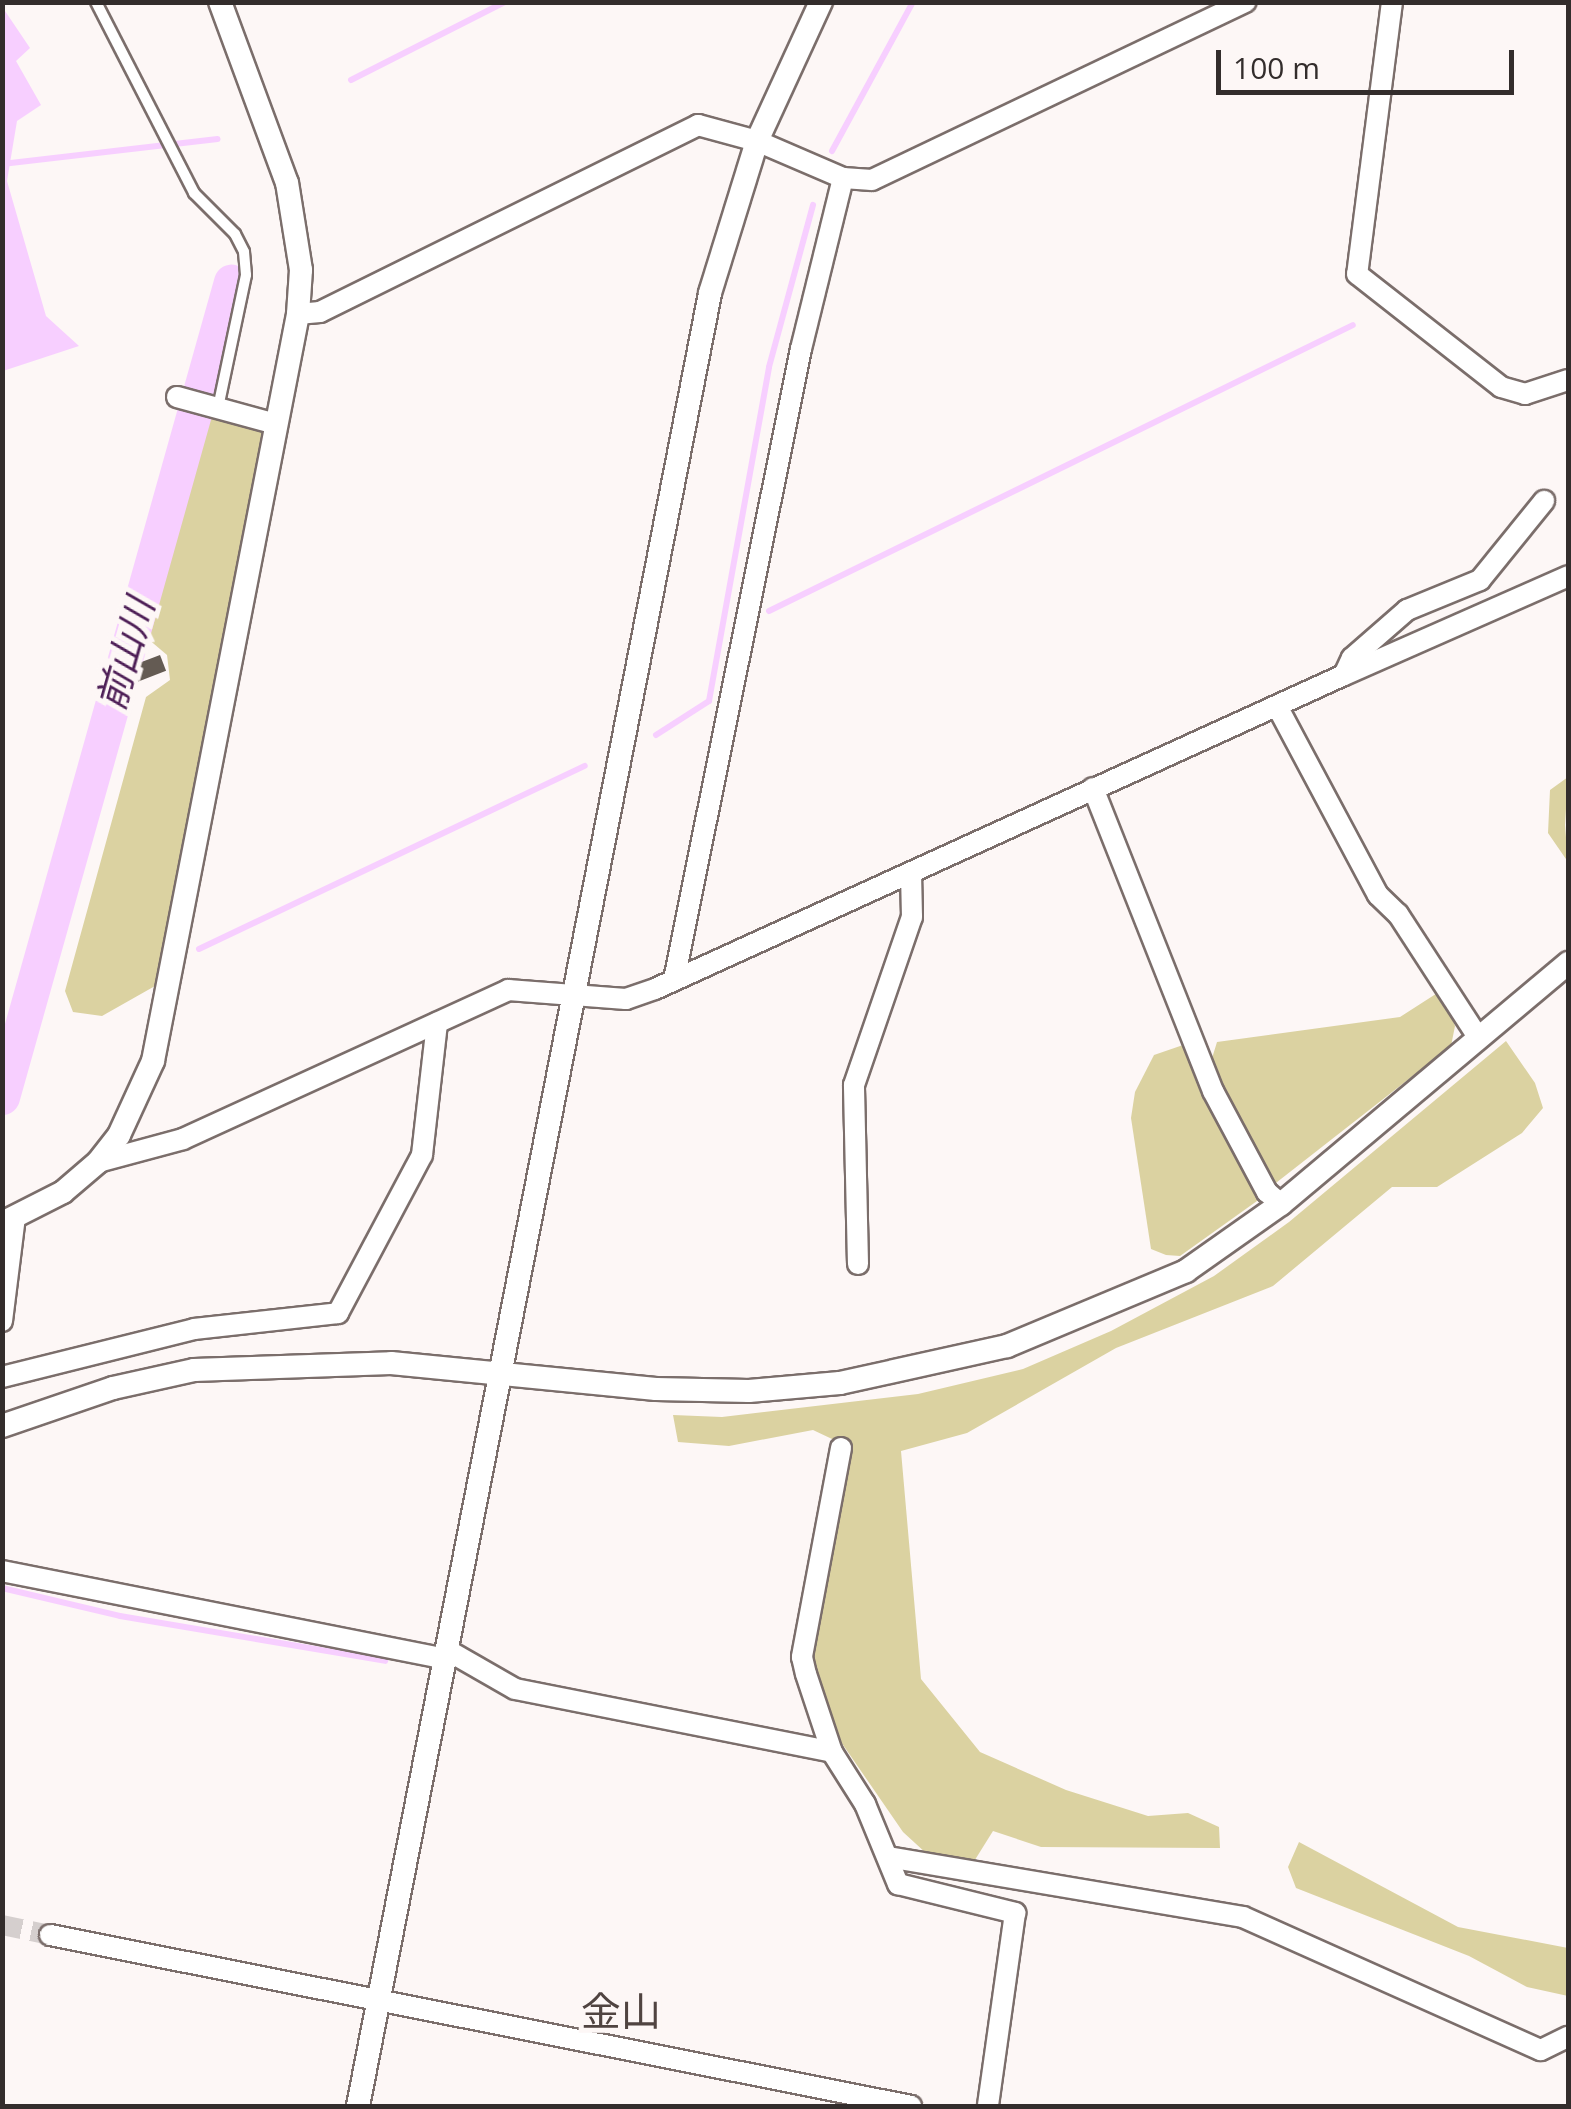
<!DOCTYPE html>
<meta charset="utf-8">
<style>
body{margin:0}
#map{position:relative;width:1571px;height:2109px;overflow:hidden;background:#fdf7f6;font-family:"Open Sans","Noto Sans JP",sans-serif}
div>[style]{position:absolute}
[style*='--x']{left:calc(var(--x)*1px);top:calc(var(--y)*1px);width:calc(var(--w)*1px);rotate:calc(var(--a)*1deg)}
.green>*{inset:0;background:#dbd2a1}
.water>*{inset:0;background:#f7cfff}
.stream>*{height:6px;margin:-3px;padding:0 3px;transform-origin:3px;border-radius:3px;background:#f7cfff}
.river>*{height:35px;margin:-17.5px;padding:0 17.5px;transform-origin:17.5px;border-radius:17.5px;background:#f7cfff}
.building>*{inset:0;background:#645b53;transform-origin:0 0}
.minor-tunnel>*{height:20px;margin-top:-10px;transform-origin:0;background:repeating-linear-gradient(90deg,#d5cfce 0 20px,transparent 0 30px)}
.roads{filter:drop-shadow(2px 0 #7b6e6b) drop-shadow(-2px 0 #7b6e6b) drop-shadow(0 2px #7b6e6b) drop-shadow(0 -2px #7b6e6b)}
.service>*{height:10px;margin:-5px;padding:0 5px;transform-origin:5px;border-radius:5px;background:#fff}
.minor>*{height:20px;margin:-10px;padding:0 10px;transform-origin:10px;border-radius:10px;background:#fff}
.tertiary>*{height:22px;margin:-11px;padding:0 11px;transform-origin:11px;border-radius:11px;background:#fff}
span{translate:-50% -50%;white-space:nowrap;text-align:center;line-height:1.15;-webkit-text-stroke:10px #fdf7f6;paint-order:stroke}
.water-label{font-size:38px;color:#4d1e56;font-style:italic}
.quarter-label{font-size:40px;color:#504441}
.frame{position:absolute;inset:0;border:5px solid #332d2c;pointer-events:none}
.scale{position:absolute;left:1216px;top:50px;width:298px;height:45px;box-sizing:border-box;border:5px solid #332d2c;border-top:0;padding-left:12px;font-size:30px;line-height:35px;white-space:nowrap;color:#332d2c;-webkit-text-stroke:8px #fdf7f6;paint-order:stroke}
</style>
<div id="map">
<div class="green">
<div style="clip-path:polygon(201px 415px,258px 427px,264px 434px,155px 986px,102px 1016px,73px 1012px,65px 991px,146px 697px,170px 680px,167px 655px,147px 638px)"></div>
<div style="clip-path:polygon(1568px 777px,1565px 825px,1568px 862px,1548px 833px,1550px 790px)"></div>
<div style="clip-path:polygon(1442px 990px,1455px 1026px,1451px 1046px,1272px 1186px,1209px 1068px,1217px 1042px,1400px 1017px)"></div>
<div style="clip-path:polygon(1506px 1041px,1535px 1083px,1543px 1108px,1522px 1133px,1437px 1187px,1392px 1187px,1273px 1286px,1116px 1348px,967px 1433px,901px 1451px,921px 1679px,980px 1752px,1066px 1790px,1148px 1816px,1188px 1813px,1219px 1827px,1220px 1848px,1041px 1847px,993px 1831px,973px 1863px,927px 1854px,903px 1832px,830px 1726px,808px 1661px,849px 1447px,813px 1430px,729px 1446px,678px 1442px,673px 1415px,722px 1417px,918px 1394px,1023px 1369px,1111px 1331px,1214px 1276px,1289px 1222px)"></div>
<div style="clip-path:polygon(1186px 1044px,1264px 1196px,1180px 1256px,1166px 1255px,1151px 1249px,1131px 1118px,1135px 1092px,1154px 1055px)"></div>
<div style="clip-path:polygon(1299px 1842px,1458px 1927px,1568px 1948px,1568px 1996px,1527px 1987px,1469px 1956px,1296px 1888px,1288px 1867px)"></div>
</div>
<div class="water">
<div style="clip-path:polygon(3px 8px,30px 48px,16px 61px,41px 105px,17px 121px,7px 181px,46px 316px,79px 346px,3px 371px)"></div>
</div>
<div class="stream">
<div style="--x:351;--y:80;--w:173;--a:-26.9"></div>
<div style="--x:832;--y:151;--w:170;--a:-61.5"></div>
<div style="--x:2;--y:164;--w:217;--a:-6.6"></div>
<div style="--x:769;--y:611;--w:650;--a:-26.09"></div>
<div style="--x:656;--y:735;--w:63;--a:-32.7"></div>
<div style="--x:709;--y:701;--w:339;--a:-79.8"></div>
<div style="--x:769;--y:367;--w:168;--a:-74.8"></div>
<div style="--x:199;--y:949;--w:427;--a:-25.4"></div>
<div style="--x:19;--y:1026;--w:15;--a:-23"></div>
<div style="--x:2;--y:1588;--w:121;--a:13.3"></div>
<div style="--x:120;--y:1616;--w:269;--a:9.6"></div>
</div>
<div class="river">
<div style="--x:2;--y:1097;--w:847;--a:-74.31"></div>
</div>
<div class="building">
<div style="left:160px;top:655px;width:17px;height:31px;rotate:69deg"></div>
</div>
<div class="minor-tunnel">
<div style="--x:2;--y:1925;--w:49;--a:11.8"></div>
</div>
<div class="roads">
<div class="service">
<div style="--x:96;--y:2;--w:215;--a:62.8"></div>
<div style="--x:194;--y:193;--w:58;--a:45"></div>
<div style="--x:235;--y:234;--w:20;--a:63"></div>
<div style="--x:244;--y:252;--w:23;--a:85"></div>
<div style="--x:246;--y:275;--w:136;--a:101.9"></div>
</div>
<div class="minor">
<div style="--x:1392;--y:2;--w:274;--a:97.3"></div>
<div style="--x:1357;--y:274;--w:183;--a:38.1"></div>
<div style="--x:1501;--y:387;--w:25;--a:16"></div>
<div style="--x:1525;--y:394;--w:45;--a:-18"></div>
<div style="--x:298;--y:314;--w:22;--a:-5"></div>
<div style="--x:320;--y:312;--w:422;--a:-26.3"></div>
<div style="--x:698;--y:125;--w:61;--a:15.2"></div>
<div style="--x:757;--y:141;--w:94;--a:23.3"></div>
<div style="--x:843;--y:178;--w:29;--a:4"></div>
<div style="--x:872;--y:180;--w:414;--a:-25.5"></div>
<div style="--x:177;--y:397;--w:103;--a:15.3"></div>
<div style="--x:1344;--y:675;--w:245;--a:-23.8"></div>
<div style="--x:1277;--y:706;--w:214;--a:61.9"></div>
<div style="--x:1378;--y:895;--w:28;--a:44"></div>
<div style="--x:1398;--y:914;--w:147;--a:57"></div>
<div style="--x:1093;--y:788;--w:326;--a:68.4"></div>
<div style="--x:1213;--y:1091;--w:115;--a:61.9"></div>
<div style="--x:1267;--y:1192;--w:18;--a:41"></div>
<div style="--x:674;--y:980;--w:644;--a:-78.62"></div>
<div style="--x:801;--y:349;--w:176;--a:-76.2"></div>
<div style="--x:98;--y:1162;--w:88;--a:-15.1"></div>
<div style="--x:183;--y:1139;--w:358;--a:-24.6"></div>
<div style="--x:508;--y:990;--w:118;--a:4.4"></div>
<div style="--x:626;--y:999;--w:31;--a:-19"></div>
<div style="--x:655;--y:989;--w:757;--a:-24.5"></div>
<div style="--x:1344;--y:675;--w:19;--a:-65"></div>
<div style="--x:1352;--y:658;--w:73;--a:-41.1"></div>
<div style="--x:1407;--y:610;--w:79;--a:-22.3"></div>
<div style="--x:1480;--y:580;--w:102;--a:-51"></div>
<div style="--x:858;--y:1264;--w:179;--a:-91.3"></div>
<div style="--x:854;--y:1085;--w:178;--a:-71"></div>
<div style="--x:912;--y:917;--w:44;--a:-91.3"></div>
<div style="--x:2;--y:1321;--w:105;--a:-82.9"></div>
<div style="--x:2;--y:1377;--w:198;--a:-14"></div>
<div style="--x:194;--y:1329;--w:145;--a:-6.3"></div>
<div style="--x:338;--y:1313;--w:179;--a:-62"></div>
<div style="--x:422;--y:1155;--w:133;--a:-83.5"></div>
<div style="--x:841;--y:1448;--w:213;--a:100.6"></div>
<div style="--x:802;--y:1657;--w:17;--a:77"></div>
<div style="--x:806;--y:1674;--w:82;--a:71.6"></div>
<div style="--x:832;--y:1752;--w:62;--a:57.6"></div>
<div style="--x:865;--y:1804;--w:87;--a:67.6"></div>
<div style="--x:898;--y:1884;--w:121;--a:13.9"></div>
<div style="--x:1015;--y:1913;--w:195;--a:98"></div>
<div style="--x:2;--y:1571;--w:452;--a:11.2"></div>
<div style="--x:447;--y:1650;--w:78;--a:29.8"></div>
<div style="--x:515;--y:1689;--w:323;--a:11.2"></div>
<div style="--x:888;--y:1857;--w:360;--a:9.6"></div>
<div style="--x:1243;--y:1917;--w:326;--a:24.1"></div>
<div style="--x:1541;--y:2050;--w:30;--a:-26"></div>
<div style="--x:50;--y:1935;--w:878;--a:11.23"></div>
</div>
<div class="tertiary">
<div style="--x:2;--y:1223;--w:68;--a:-26.9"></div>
<div style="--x:63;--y:1192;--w:46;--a:-40.6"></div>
<div style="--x:98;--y:1162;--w:34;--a:-52"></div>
<div style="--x:119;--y:1135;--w:81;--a:-65.3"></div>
<div style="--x:153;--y:1061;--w:761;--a:-79.01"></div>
<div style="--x:298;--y:314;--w:44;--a:-86.1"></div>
<div style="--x:301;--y:270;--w:88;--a:-99.1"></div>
<div style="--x:287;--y:183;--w:193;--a:-110.3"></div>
<div style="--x:2;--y:1426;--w:117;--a:-18.9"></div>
<div style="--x:113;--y:1388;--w:83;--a:-12.5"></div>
<div style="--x:194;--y:1370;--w:197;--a:-2"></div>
<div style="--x:391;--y:1363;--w:266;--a:5.6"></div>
<div style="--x:656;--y:1389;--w:93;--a:1.2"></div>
<div style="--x:749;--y:1391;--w:91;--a:-5"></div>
<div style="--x:840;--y:1383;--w:171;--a:-12.5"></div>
<div style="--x:1007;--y:1346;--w:194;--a:-22.7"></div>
<div style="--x:1186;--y:1271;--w:116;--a:-35.2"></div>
<div style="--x:1281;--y:1204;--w:375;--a:-40"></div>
<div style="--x:358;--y:2106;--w:1847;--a:-79.01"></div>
<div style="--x:710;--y:293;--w:159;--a:-72.8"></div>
<div style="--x:757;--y:141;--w:153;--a:-65.3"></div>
</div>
</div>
<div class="water-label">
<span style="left:125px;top:654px;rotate:-74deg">前山川</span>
</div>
<div class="quarter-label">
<span style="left:621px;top:2011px">金山</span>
</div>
<div class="frame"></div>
<div class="scale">100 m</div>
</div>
